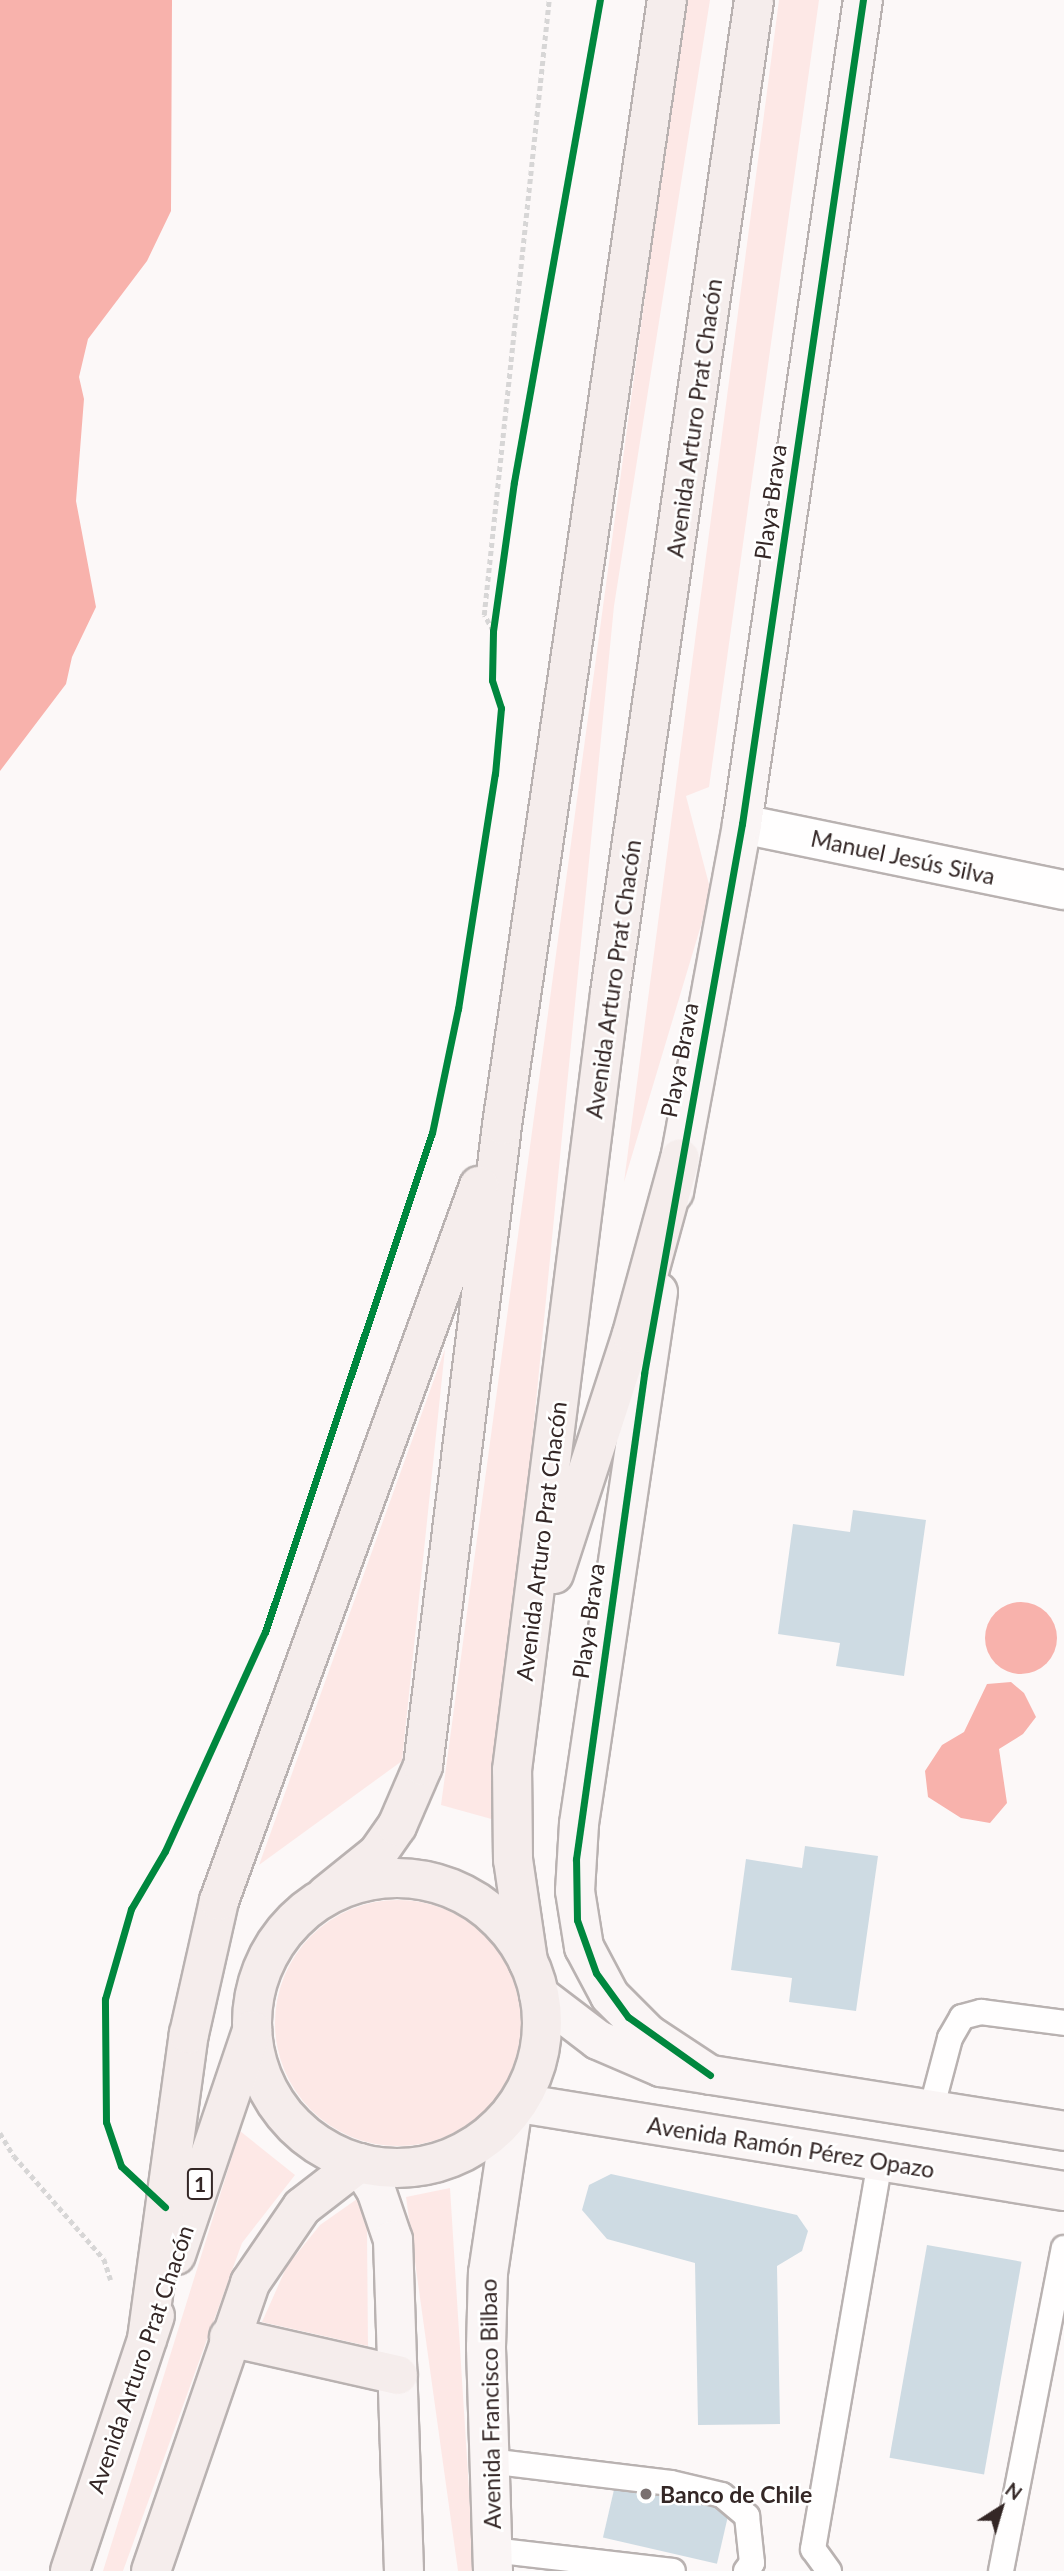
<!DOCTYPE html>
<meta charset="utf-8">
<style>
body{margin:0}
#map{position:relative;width:1064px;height:2571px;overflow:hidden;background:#fcf8f8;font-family:Lato,sans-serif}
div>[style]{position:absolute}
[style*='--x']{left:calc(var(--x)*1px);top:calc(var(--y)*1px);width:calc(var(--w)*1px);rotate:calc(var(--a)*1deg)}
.green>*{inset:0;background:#fde8e6}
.round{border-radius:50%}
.water>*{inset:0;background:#f8b2ac}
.building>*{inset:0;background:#cedbe3;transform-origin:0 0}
.path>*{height:4.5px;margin-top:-2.25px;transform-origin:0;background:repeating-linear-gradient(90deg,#d7d6d6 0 5px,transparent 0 8.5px)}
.roads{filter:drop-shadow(2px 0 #b9b2b1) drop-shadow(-2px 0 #b9b2b1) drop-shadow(0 2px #b9b2b1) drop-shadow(0 -2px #b9b2b1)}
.lane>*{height:24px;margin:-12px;padding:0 12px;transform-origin:12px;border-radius:12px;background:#fffefe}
.street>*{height:38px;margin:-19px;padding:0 19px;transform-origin:19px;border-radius:19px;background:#fffefe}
.secondary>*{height:38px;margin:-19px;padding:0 19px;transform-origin:19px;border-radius:19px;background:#faf5f5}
.primary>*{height:38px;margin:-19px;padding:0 19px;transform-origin:19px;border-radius:19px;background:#f5edec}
.primary>.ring{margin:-19px;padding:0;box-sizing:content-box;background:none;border:38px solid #f5edec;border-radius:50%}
.cycleway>*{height:7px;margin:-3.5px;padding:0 3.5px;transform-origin:3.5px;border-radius:3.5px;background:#00873e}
.dots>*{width:19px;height:19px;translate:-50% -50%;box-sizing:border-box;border:4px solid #fff;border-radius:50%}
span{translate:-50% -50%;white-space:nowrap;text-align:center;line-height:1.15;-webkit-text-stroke:5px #fff;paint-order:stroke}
.shield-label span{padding:2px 5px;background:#fff;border:2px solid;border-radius:5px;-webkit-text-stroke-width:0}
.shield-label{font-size:21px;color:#342726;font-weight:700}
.street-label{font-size:23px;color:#342726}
.poi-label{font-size:23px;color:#342726;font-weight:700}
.left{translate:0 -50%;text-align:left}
.north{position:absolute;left:966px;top:2473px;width:70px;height:70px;-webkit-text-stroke:5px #fff;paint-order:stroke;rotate:37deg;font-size:19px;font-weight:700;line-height:28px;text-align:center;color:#342726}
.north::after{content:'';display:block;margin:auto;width:24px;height:32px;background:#342726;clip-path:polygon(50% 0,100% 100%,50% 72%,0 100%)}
</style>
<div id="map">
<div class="green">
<div style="clip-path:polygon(685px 0,710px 0,614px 606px,495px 1820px,441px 1805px)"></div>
<div style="clip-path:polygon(779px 0,819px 0,709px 787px,686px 796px,711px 892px,624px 1182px)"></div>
<div style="clip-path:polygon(445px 1349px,402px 1761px,259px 1865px)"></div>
<div class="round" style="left:275px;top:1900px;width:246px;height:246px"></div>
<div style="clip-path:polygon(240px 2131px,295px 2175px,242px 2243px,123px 2571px,103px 2571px)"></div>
<div style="clip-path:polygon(450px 2188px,474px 2571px,458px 2571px,406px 2197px)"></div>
<div style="clip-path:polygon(357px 2199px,367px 2229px,368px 2346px,262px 2322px,287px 2266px,320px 2225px)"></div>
</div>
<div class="water">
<div style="clip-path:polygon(0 0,172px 0,171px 211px,147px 261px,88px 339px,79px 377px,84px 399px,76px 501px,96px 607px,72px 657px,66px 684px,0 771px)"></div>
<div class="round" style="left:985px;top:1602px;width:72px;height:72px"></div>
<div style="clip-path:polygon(1011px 1682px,1024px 1693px,1036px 1717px,1023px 1734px,999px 1749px,1007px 1803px,990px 1823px,961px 1818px,928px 1797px,925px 1771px,942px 1745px,964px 1732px,987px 1684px)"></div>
</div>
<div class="building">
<div style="clip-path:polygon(853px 1510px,926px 1520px,904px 1676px,836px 1666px,840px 1643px,778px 1634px,793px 1524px,850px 1532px)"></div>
<div style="clip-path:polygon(805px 1846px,878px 1856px,856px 2011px,789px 2002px,792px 1978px,731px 1970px,746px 1859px,802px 1868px)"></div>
<div style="clip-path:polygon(611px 2174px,797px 2215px,808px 2231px,802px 2251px,777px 2266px,780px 2424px,698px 2425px,695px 2263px,607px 2239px,582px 2210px,589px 2185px)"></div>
<div style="left:927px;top:2245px;width:96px;height:216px;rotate:10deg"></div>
<div style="left:616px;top:2481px;width:117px;height:58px;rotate:13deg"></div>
</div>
<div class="path">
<div style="--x:493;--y:631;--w:18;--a:-119"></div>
<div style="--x:484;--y:615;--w:618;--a:-83.97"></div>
<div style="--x:0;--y:2133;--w:27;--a:59"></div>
<div style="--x:14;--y:2156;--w:137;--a:48.9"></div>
<div style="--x:104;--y:2259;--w:22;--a:72"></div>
</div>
<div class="roads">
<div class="lane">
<div style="--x:931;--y:2110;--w:74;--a:-75.2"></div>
<div style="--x:950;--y:2038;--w:24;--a:-60"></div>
<div style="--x:962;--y:2017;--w:20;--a:-15"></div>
<div style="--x:981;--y:2012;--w:84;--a:7.5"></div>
<div style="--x:489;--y:2461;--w:183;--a:6.9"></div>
<div style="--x:671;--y:2483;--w:52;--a:13.2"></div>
<div style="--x:722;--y:2495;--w:33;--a:40"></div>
<div style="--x:747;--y:2516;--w:47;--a:83.9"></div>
<div style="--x:752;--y:2563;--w:10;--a:127"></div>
<div style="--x:492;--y:2550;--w:182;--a:6.6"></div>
<div style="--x:829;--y:2571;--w:27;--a:-126"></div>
<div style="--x:813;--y:2549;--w:394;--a:-80.2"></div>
<div style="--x:1001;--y:2571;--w:329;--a:-79"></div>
</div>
<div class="street">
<div style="--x:742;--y:824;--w:329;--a:11.6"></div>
</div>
<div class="secondary">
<div style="--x:674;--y:1192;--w:374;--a:-79.5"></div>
<div style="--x:742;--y:824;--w:833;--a:-81.65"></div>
<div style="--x:658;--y:1292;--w:538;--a:98.45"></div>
<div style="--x:579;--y:1824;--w:67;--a:93.4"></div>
<div style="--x:575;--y:1891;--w:57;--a:80.9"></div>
<div style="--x:584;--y:1947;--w:55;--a:62"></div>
<div style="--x:610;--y:1996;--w:54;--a:45"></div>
<div style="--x:648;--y:2034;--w:74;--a:33.5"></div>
<div style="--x:539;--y:1995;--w:74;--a:37.3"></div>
<div style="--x:598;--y:2040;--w:69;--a:23.2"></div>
<div style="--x:661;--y:2067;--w:408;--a:9"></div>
<div style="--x:519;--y:2103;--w:552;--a:9.17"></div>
<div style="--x:359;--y:2163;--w:32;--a:58"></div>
<div style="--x:376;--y:2190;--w:53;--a:71.2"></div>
<div style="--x:393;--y:2240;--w:331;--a:88.1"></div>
<div style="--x:493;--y:2571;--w:224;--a:-91.8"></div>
<div style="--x:486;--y:2347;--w:74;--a:-88.5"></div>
<div style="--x:488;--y:2273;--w:163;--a:-81.5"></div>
</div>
<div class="primary">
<div style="--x:554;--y:1574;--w:252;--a:-72"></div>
<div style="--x:632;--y:1334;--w:182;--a:-74.7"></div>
<div class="ring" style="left:252px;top:1878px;width:252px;height:252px"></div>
<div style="--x:326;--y:1895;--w:67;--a:-38.9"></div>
<div style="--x:378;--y:1853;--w:33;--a:-55"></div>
<div style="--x:397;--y:1826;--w:65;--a:-66.6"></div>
<div style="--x:423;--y:1766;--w:646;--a:-82.97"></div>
<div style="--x:502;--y:1125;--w:1137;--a:-81.66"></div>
<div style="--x:528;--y:1961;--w:102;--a:-98.4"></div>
<div style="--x:513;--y:1860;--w:90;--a:-90.6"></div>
<div style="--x:512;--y:1770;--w:783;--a:-82.81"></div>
<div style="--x:610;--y:993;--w:1003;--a:-81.75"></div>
<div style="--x:176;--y:2255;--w:237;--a:-71.3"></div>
<div style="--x:229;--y:2337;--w:173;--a:12.7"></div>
<div style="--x:147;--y:2339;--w:308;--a:-82.2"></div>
<div style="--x:189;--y:2034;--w:136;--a:-77.3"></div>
<div style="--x:219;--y:1901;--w:761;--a:-70.02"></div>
<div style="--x:70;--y:2571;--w:269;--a:-71.6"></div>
<div style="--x:151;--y:2571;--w:305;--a:-71"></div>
<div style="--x:250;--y:2283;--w:92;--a:-55.6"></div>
<div style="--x:302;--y:2207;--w:72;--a:-37.7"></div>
</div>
</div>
<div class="cycleway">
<div style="--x:710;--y:2075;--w:100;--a:-144.7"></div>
<div style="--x:628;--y:2017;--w:54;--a:-126"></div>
<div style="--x:596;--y:1973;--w:56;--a:-109.7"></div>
<div style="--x:577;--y:1920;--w:61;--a:-90.9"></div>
<div style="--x:576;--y:1859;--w:490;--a:-82"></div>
<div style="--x:644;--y:1374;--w:559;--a:-79.9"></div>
<div style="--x:742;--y:824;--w:833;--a:-81.65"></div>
<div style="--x:165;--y:2207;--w:60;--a:-137"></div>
<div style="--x:121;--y:2166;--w:46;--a:-108.8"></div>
<div style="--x:106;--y:2122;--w:123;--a:-90.5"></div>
<div style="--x:105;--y:1999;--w:94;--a:-73.9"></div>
<div style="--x:131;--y:1909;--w:67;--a:-59.6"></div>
<div style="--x:165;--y:1851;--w:241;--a:-65.5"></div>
<div style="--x:265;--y:1632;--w:526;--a:-71.5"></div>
<div style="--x:432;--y:1133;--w:127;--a:-78.2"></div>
<div style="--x:458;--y:1009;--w:238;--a:-81.1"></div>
<div style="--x:495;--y:774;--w:66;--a:-84.8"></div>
<div style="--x:501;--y:708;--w:29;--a:-108"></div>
<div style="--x:492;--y:680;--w:49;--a:-88.8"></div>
<div style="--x:493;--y:631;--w:150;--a:-82"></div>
<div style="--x:514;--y:482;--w:490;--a:-79.9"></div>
</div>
<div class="dots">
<div style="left:646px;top:2494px;background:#7a7070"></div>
</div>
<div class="shield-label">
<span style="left:200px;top:2184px">1</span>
</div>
<div class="street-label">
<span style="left:694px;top:418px;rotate:-82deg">Avenida Arturo Prat Chacón</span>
<span style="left:770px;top:502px;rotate:-82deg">Playa Brava</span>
<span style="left:903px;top:857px;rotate:12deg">Manuel Jesús Silva</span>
<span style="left:613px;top:979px;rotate:-82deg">Avenida Arturo Prat Chacón</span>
<span style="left:679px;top:1060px;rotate:-79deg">Playa Brava</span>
<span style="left:541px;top:1541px;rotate:-83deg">Avenida Arturo Prat Chacón</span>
<span style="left:588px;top:1621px;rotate:-82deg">Playa Brava</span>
<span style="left:791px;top:2147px;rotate:9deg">Avenida Ramón Pérez Opazo</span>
<span style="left:140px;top:2359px;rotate:-71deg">Avenida Arturo Prat Chacón</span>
<span style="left:490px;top:2404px;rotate:-91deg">Avenida Francisco Bilbao</span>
</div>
<div class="poi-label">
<span class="left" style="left:660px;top:2494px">Banco de Chile</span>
</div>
<div class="north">N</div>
</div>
